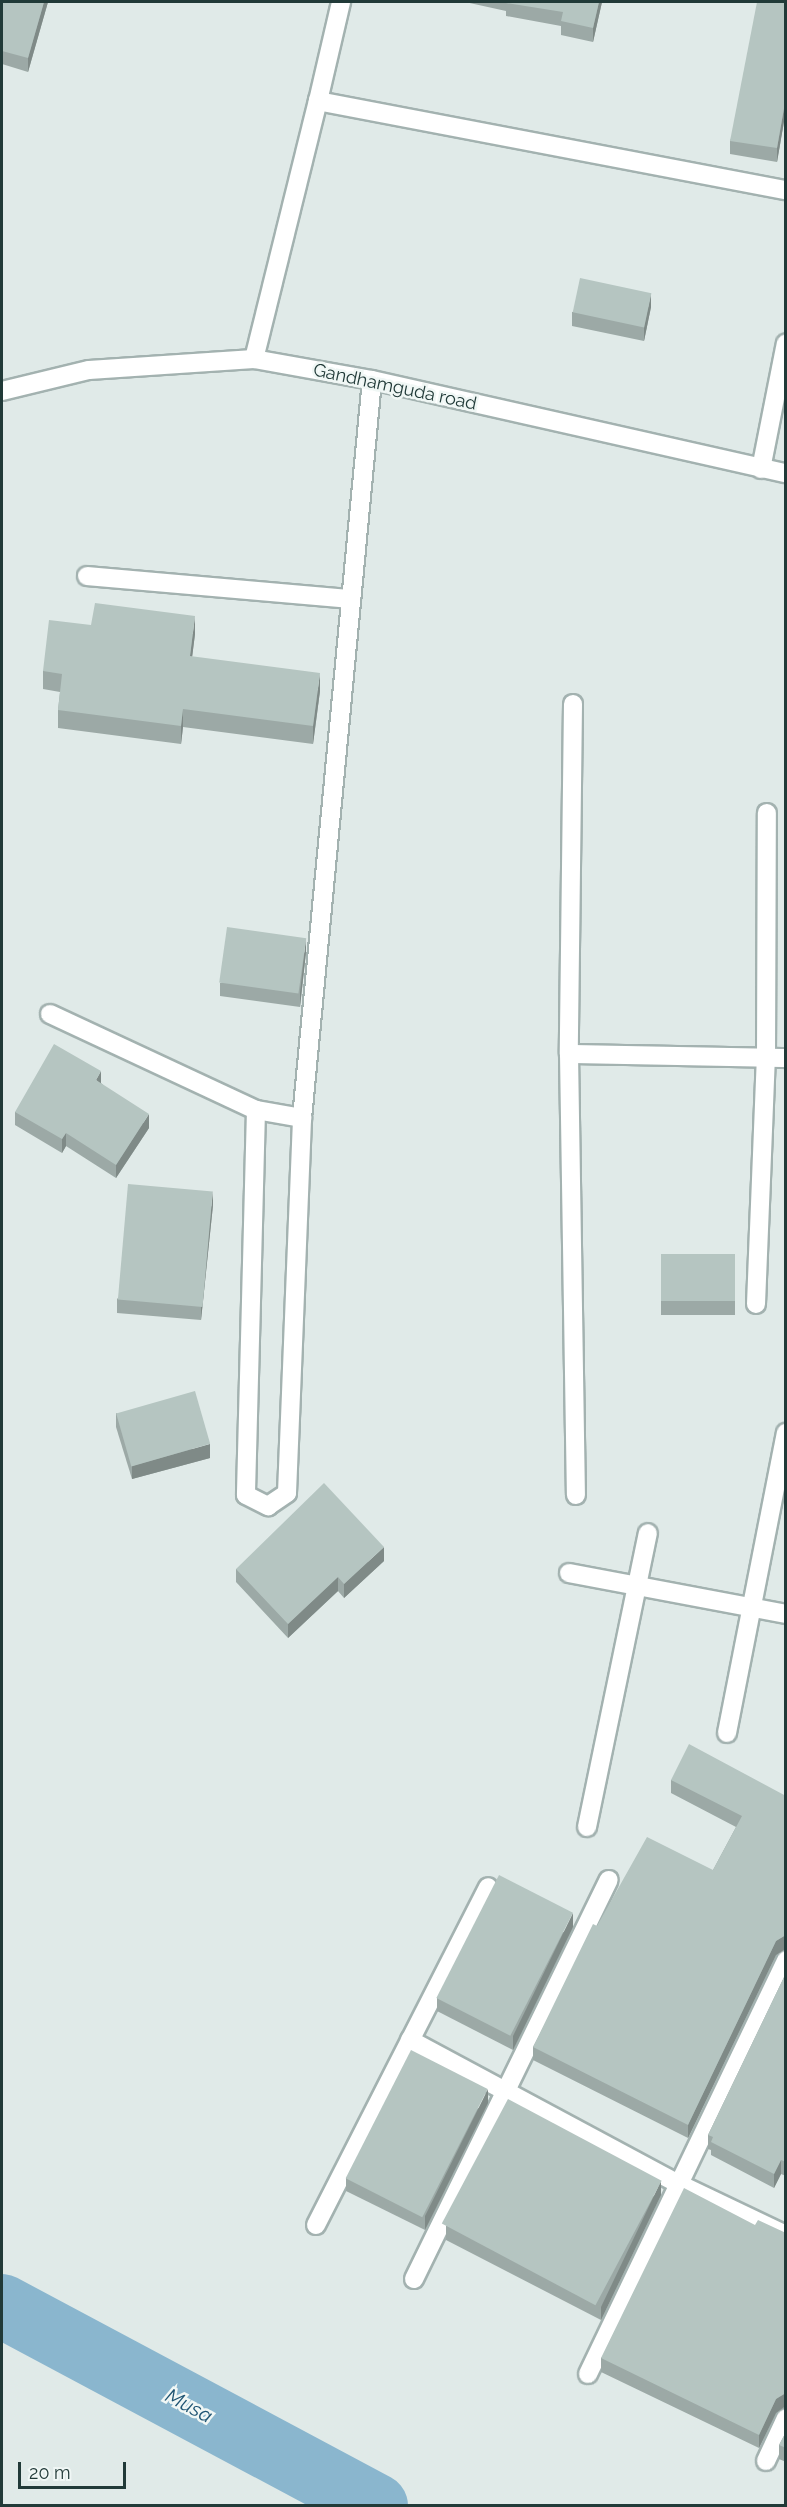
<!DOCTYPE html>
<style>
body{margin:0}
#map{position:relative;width:787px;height:2507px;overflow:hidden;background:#e0eae8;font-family:Raleway,sans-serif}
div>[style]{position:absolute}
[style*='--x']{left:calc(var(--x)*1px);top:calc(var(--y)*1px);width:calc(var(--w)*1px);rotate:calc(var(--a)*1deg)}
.river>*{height:64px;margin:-32px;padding:0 32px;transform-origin:32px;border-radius:32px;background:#8ab6ce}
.roads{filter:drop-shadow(2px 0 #a3b2b0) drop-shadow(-2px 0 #a3b2b0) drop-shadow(0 2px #a3b2b0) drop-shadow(0 -2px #a3b2b0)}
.street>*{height:18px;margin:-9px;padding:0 9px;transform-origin:9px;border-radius:9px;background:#fff}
.secondary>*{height:18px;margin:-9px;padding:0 9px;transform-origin:9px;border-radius:9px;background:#fff}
.wall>*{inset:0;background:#9ca9a6;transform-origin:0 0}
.shaded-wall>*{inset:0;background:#7f8a87}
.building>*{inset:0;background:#b5c5c1;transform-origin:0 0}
span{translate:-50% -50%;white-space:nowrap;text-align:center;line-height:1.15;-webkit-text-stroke:5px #f0f7f5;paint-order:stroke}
.street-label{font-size:18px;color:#213a38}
.water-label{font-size:20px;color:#1e5473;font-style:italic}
.frame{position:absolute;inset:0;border:3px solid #213a38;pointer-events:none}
.scale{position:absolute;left:18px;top:2462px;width:108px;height:27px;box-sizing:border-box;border:3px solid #213a38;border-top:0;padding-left:8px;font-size:18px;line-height:21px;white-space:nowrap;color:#213a38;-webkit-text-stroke:4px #f0f7f5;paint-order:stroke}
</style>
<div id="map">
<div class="river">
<div style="--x:2;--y:2306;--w:424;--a:28.1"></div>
</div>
<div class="roads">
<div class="street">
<div style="--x:318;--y:101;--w:102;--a:-76.9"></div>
<div style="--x:254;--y:359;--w:266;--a:-76.1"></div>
<div style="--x:318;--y:101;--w:476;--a:10.8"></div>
<div style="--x:761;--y:469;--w:128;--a:-78.8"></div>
<div style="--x:87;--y:576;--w:265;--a:5"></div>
<div style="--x:573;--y:704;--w:350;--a:90.7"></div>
<div style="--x:569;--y:1054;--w:441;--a:89.1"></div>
<div style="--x:50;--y:1014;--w:227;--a:25"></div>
<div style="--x:256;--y:1110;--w:385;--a:91.5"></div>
<div style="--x:246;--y:1495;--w:25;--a:27"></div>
<div style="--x:268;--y:1506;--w:23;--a:-34"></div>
<div style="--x:287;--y:1493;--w:375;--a:-87.7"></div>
<div style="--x:302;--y:1118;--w:741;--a:-84.58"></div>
<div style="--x:569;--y:1054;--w:217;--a:1.1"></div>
<div style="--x:256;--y:1110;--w:47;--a:9.9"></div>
<div style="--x:756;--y:1304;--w:247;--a:-87.7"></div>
<div style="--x:766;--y:1057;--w:244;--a:-89.8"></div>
<div style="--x:569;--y:1573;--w:221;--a:10.7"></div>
<div style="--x:727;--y:1733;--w:306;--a:-78.9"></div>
<div style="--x:587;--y:1827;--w:300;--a:-78.3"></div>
<div style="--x:410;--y:2040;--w:305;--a:28.2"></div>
<div style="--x:679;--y:2184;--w:119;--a:25.5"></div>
<div style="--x:316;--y:2225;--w:379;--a:-63"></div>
<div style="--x:414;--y:2279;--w:444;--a:-64"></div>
<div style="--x:588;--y:2374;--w:459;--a:-64.4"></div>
<div style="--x:766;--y:2461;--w:47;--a:-65.1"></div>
</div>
<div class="secondary">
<div style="--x:2;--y:391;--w:89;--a:-13.6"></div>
<div style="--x:89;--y:370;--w:165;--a:-3.8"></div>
<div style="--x:254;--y:359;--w:120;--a:10.1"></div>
<div style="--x:372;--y:380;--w:424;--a:12.7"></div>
</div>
</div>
<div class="wall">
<div style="clip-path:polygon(2px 2px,48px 2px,28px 72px,2px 64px)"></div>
<div style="clip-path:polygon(465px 2px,602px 2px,593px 42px,561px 35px,561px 26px,506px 16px,506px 11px)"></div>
<div style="clip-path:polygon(786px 2px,786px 110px,777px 162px,730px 154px,730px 141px)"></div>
<div style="clip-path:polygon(651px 307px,644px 341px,572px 326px,572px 312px)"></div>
<div style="clip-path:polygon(91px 625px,195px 634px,192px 657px,320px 691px,313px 744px,183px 727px,181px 744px,58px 728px,58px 710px,60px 692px,43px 689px,43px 671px)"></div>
<div style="clip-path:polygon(306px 952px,300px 1007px,220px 996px,220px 983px)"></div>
<div style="clip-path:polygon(101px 1083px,149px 1128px,116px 1178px,66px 1146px,62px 1153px,15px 1125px,15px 1112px)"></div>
<div style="clip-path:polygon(213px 1205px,201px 1320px,117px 1313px,117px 1299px)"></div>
<div style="left:661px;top:1254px;width:74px;height:61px"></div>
<div style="clip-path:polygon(116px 1413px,210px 1458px,132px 1479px,116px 1427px)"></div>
<div style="clip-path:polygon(384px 1561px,344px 1598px,338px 1591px,288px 1638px,236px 1582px,236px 1569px)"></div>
<div style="clip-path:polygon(671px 1780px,786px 1796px,786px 1949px,776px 1955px,688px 2138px,533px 2060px,533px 2047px,597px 1926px,713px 1870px,736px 1827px,671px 1793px)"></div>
<div style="clip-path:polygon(573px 1927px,513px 2050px,437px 2011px,437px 1998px)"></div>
<div style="clip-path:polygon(786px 1973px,786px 2176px,781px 2174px,774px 2188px,711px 2155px,711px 2150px,708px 2149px,708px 2135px)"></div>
<div style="clip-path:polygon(488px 2103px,425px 2230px,346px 2191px,346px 2178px)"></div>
<div style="clip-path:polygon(661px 2195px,601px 2320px,446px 2240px,446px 2226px)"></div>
<div style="clip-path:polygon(755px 2225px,786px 2233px,786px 2407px,776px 2413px,759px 2448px,601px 2372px,601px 2358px)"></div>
<div style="clip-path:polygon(786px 2432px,786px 2462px,779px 2459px,779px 2445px)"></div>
</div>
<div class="shaded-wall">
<div style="clip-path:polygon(44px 2px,48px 2px,28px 72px,28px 58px)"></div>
<div style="clip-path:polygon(599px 2px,602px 2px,593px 42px,593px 28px)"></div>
<div style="clip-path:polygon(786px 97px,786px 110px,777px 162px,777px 148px)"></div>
<div style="clip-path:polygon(651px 293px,651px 307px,644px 341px,644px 327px)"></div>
<div style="clip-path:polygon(195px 616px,195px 634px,190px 674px,190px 656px)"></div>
<div style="clip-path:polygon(320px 673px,320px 691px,313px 744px,313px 726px)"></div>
<div style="clip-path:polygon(183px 709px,183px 727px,181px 744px,181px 726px)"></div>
<div style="clip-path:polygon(306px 938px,306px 952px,300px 1007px,300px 993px)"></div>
<div style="clip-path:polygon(101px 1071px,101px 1085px,96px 1080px)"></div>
<div style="clip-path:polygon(149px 1114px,149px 1128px,116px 1178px,116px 1165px)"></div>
<div style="clip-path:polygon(66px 1133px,66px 1146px,62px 1153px,62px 1139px)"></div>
<div style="clip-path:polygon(213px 1191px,213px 1205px,201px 1320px,201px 1306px)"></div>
<div style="clip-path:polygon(210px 1444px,210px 1458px,132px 1479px,132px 1466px)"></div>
<div style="clip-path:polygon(384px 1547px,384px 1561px,344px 1598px,344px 1584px)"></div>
<div style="clip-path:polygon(338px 1577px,338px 1591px,288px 1638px,288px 1624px)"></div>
<div style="clip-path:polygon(573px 1913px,573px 1927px,513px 2050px,513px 2036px)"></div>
<div style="clip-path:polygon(785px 1935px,785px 1949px,776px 1955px,688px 2138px,688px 2125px,776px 1941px)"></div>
<div style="clip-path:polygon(488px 2089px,488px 2103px,425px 2230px,425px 2216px)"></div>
<div style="clip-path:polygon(781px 2160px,781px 2174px,774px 2188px,774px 2174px)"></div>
<div style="clip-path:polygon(661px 2181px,661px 2195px,601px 2320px,601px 2307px)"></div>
<div style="clip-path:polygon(784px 2393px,784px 2407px,776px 2413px,759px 2448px,759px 2435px,776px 2399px)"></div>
</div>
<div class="building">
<div style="clip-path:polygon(2px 2px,44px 2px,28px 58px,2px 51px)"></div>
<div style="clip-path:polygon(506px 2px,599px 2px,593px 28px,561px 21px,563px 12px,506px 3px)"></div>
<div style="clip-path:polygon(757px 2px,786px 2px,786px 97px,777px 148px,730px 141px)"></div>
<div style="left:580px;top:278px;width:73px;height:35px;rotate:12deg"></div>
<div style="clip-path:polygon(95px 603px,195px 616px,190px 656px,320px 673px,313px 726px,183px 709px,181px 726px,58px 710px,62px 674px,43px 671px,49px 620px,91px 625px)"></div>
<div style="left:227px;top:927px;width:80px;height:56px;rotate:8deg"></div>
<div style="clip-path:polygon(54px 1044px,101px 1071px,96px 1080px,149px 1114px,116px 1165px,66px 1133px,62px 1139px,15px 1112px)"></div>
<div style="left:128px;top:1184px;width:85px;height:116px;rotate:5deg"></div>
<div style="left:661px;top:1254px;width:74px;height:47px"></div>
<div style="left:195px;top:1391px;width:55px;height:82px;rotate:74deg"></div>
<div style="clip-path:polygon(324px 1483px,384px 1547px,344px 1584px,338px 1577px,288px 1624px,236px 1569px)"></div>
<div style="clip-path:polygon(689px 1744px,786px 1796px,786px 1935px,776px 1941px,688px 2125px,533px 2047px,593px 1924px,597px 1926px,647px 1837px,713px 1870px,742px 1816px,671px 1780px)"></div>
<div style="left:499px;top:1875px;width:83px;height:138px;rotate:27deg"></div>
<div style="clip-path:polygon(786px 1973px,786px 2162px,781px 2160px,774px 2174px,711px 2142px,713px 2137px,708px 2135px)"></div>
<div style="left:411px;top:2050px;width:86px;height:144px;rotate:27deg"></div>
<div style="left:508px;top:2099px;width:174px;height:141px;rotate:28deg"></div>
<div style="clip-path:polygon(684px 2188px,755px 2225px,758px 2220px,786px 2233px,786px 2393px,776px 2399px,759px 2435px,601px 2358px)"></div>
<div style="clip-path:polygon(786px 2432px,786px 2448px,779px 2445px)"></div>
</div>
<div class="street-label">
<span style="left:395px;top:387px;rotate:12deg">Gandhamguda road</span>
</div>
<div class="water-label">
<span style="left:189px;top:2406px;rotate:28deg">Musa</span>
</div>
<div class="frame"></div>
<div class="scale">20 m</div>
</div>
